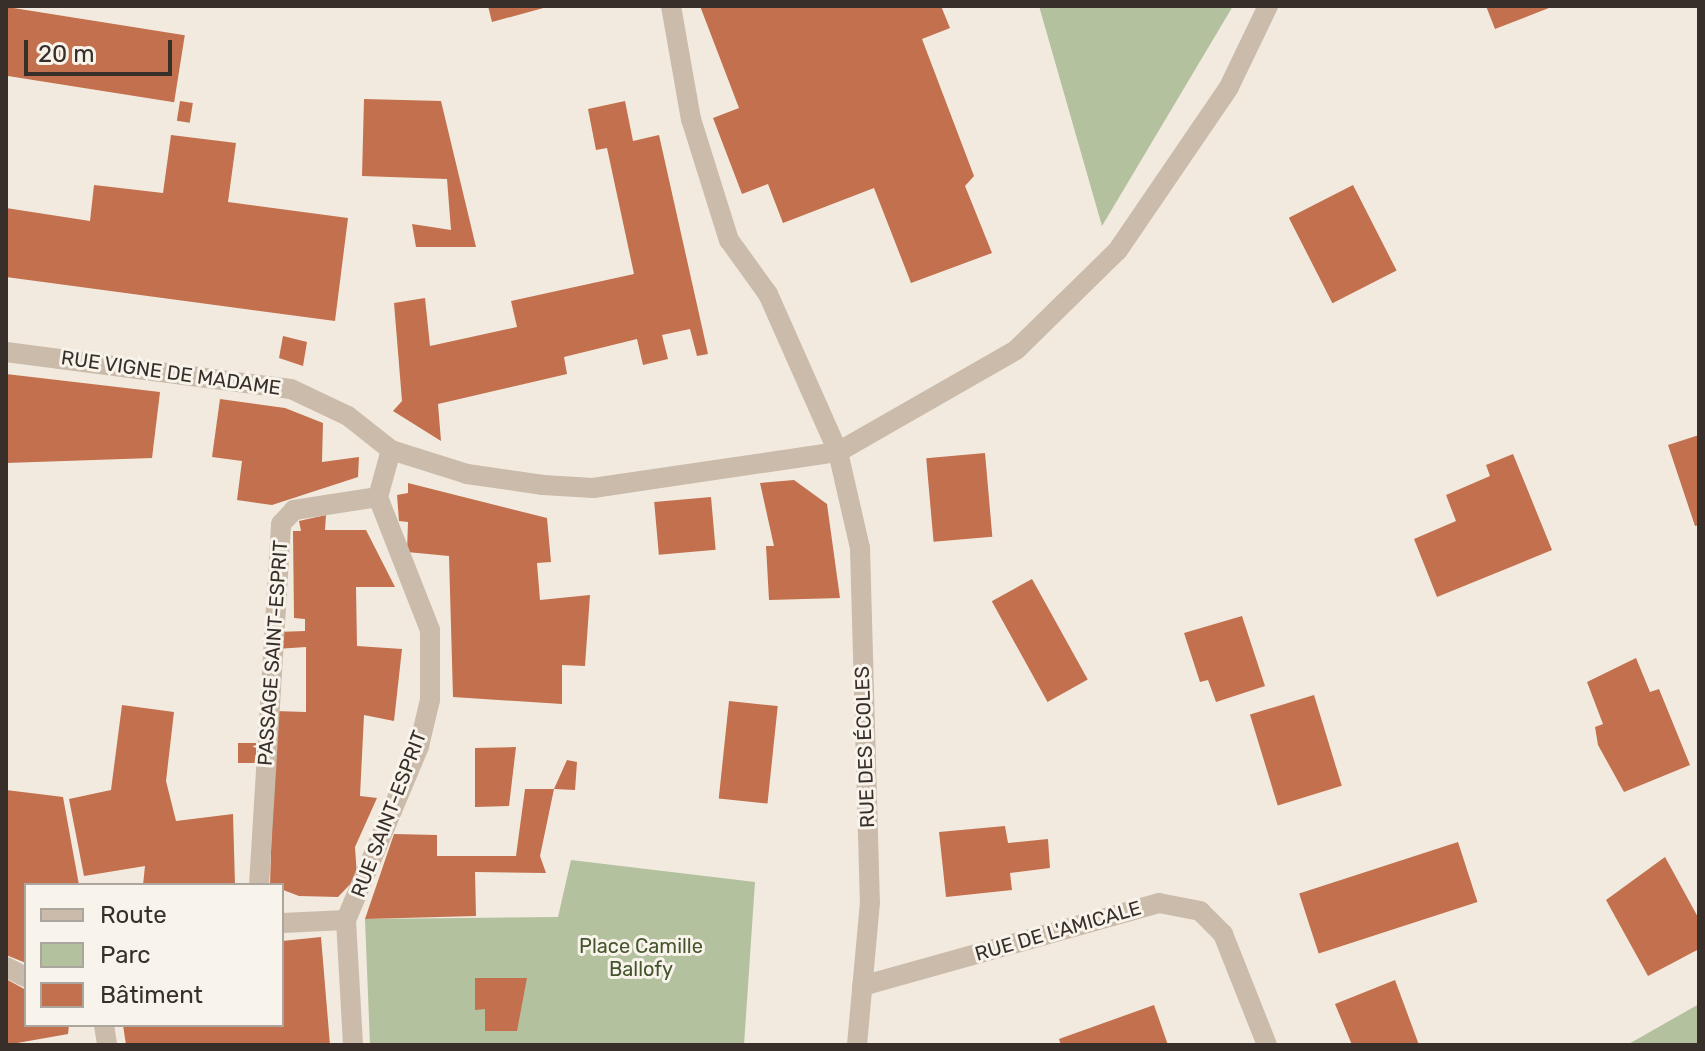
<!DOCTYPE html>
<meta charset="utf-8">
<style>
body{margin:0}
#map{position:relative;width:1705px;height:1051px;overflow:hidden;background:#f2eade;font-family:Rubik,sans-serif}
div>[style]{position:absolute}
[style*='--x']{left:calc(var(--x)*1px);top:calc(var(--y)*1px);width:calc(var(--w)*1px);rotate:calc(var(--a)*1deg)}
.green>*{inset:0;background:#b3c19f}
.building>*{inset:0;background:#c2704d;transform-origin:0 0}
.lane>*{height:20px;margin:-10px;padding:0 10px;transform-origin:10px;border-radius:10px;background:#cabbaa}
.street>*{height:20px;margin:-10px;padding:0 10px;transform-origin:10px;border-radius:10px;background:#cabbaa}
span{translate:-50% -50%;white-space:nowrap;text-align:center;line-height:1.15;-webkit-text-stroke:6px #f9f4eb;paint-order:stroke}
.street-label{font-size:20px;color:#382f2a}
.park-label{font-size:20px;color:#44552e}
.frame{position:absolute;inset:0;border:8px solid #382f2a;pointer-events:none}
.legend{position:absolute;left:24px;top:883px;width:260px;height:144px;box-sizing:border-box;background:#f9f4eb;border:2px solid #aca59e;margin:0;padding:10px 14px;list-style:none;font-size:24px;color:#382f2a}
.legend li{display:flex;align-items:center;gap:16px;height:40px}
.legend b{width:40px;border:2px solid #aca59e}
.scale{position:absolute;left:24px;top:40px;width:148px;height:36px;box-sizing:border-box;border:4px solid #382f2a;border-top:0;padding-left:10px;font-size:24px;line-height:28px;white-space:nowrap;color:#382f2a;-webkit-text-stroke:6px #f9f4eb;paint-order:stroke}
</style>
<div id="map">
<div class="green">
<div style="clip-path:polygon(1039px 6px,1233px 6px,1102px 226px)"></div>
<div style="clip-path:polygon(571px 860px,755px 882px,744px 1045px,370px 1045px,365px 919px,558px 917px)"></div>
<div style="clip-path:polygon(1699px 1004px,1699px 1045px,1627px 1045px)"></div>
</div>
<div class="building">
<div style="clip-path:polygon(488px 6px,547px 6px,547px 7px,492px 22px)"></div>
<div style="clip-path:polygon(700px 6px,941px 6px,950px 28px,922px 39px,974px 176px,965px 186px,992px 253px,911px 283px,874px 188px,783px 223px,768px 184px,742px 194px,713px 118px,739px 108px)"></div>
<div style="clip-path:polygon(1486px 6px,1554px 6px,1495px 29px)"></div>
<div style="left:7px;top:7px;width:180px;height:68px;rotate:9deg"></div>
<div style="clip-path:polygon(364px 99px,441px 101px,476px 247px,416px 247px,412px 224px,451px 230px,447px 179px,362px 176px)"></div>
<div style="left:180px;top:101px;width:13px;height:20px;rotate:9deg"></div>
<div style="clip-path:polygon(625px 101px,633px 141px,659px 135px,708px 354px,697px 356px,690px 329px,662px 335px,668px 359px,643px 365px,637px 339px,564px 357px,567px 374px,438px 404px,441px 441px,393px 411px,402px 401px,394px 303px,425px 298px,430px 346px,517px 327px,511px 301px,634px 274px,607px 148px,596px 150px,588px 109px)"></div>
<div style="clip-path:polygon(171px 135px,236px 143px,228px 202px,348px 218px,335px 321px,6px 277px,6px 208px,90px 221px,94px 185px,163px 193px)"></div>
<div style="left:1353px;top:185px;width:96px;height:72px;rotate:63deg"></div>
<div style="clip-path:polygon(283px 336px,307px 342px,303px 366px,279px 358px)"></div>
<div style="clip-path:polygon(6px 374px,160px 392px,152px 458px,6px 463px)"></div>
<div style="clip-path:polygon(220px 399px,285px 408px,323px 423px,322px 462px,359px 457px,358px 477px,272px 505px,237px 500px,242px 461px,212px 457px)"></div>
<div style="clip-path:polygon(1699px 435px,1699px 525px,1695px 526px,1668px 445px)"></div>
<div style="left:985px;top:453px;width:84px;height:59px;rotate:85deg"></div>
<div style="clip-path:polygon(1513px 454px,1552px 550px,1437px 597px,1414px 539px,1456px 521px,1446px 495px,1490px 476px,1486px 465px)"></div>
<div style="clip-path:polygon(794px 480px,827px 504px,840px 598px,769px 600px,766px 546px,774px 546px,760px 483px)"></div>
<div style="clip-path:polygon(408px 483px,547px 518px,551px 562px,537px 563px,540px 600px,590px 595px,585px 666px,562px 665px,562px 704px,453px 697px,449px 556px,407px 552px,408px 522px,399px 521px,397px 495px,408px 493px)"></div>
<div style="left:711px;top:497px;width:53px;height:57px;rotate:85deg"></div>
<div style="clip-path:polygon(326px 515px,325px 530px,366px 530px,395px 587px,356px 587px,357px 646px,402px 649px,394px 721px,364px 715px,360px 796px,377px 798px,355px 847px,357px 877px,338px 897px,299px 896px,270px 885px,275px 711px,306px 712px,306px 647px,276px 649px,277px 632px,305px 631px,305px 619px,294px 618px,293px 531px,301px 531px,299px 521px)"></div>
<div style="left:1032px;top:579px;width:115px;height:46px;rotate:61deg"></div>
<div style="clip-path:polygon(1242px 616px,1265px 686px,1216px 702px,1208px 680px,1200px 682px,1184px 633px)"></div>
<div style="clip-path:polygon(1636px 658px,1650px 692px,1659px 689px,1690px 765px,1624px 792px,1598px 745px,1595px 727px,1603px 724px,1587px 682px)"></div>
<div style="left:1314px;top:695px;width:95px;height:67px;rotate:73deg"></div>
<div style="left:729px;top:701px;width:49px;height:98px;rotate:6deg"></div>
<div style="clip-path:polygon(122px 705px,174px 712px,166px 781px,176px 821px,233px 814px,235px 885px,143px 885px,145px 866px,84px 876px,69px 799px,111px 790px)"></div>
<div style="left:256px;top:743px;width:20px;height:18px;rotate:90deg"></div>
<div style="clip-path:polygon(516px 747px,509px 806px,475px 807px,475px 748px)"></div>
<div style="clip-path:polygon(567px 760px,577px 762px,575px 790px,554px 789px)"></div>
<div style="clip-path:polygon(525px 789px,554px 789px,540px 856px,546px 873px,475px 872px,476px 916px,365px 919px,394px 834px,437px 835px,437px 856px,516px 856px)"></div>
<div style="clip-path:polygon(6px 790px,63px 797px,79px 885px,26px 885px,26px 963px,6px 955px)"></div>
<div style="clip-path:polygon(1005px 826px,1008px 843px,1048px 839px,1050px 868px,1010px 873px,1012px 890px,946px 897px,939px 832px)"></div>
<div style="left:1458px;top:842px;width:63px;height:167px;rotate:72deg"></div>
<div style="clip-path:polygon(1665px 857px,1699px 919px,1699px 949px,1648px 976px,1606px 900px)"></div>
<div style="clip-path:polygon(321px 937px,330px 1045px,126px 1045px,123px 1025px,282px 1025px,282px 941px)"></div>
<div style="clip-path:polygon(475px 978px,527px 978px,517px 1031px,485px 1031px,485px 1009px,475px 1010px)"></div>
<div style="clip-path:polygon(6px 979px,26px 990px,26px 1025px,69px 1025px,68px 1034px,6px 1045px)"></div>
<div style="clip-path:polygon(1395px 980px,1419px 1045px,1352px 1045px,1335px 1004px)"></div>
<div style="clip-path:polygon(1154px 1005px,1168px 1045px,1061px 1045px,1059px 1039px)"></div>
</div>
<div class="lane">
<div style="--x:671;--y:6;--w:115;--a:80"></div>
<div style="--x:691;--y:119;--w:127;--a:72.6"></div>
<div style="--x:729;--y:240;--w:67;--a:54.2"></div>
<div style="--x:768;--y:294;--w:173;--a:66.1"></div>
<div style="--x:862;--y:986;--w:308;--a:-15.6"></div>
<div style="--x:1159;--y:903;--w:42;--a:11"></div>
<div style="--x:1200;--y:911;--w:33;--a:45"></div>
<div style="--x:1223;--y:934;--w:119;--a:68.4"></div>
</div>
<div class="street">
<div style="--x:6;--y:352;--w:287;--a:7.4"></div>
<div style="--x:291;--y:389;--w:63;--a:25.3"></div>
<div style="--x:348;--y:416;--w:55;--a:38.3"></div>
<div style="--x:391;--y:450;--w:80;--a:17.5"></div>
<div style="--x:467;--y:474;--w:77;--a:8.2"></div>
<div style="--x:543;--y:485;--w:50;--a:3.4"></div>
<div style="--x:593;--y:488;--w:248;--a:-8.4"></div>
<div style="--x:838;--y:452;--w:205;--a:-29.8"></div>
<div style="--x:1016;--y:350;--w:143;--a:-44.4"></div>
<div style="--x:1118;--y:250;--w:197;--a:-55.7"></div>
<div style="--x:1229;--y:87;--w:90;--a:-64.3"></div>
<div style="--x:838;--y:452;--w:98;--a:77.1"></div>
<div style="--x:860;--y:548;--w:354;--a:88.4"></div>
<div style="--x:870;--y:902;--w:144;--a:95.2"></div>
<div style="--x:259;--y:885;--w:362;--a:-86.5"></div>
<div style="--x:281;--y:524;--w:19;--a:-47"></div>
<div style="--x:294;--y:510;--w:85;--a:-8.8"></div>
<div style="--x:282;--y:923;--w:64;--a:-2.7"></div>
<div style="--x:6;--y:967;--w:22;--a:27"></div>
<div style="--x:104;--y:1025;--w:20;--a:81"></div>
<div style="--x:353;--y:1045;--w:125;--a:-93.2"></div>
<div style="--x:346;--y:920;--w:189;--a:-67.2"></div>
<div style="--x:419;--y:746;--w:47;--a:-76.6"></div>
<div style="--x:430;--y:700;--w:70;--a:-90"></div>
<div style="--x:430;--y:630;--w:143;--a:-111.4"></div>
<div style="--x:378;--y:497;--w:49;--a:-74.5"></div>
</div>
<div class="street-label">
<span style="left:171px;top:373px;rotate:8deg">RUE VIGNE DE MADAME</span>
<span style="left:273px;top:653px;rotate:-86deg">PASSAGE SAINT-ESPRIT</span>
<span style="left:865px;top:747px;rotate:-92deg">RUE DES ÉCOLES</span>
<span style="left:389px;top:814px;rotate:-69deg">RUE SAINT-ESPRIT</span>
<span style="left:1058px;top:931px;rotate:-16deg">RUE DE L'AMICALE</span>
</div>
<div class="park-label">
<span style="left:641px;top:958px">Place Camille<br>Ballofy</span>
</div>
<div class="frame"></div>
<ul class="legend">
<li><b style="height:10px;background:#cabbaa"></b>Route</li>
<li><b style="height:22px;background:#b3c19f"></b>Parc</li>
<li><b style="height:22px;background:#c2704d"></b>Bâtiment</li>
</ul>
<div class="scale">20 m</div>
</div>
